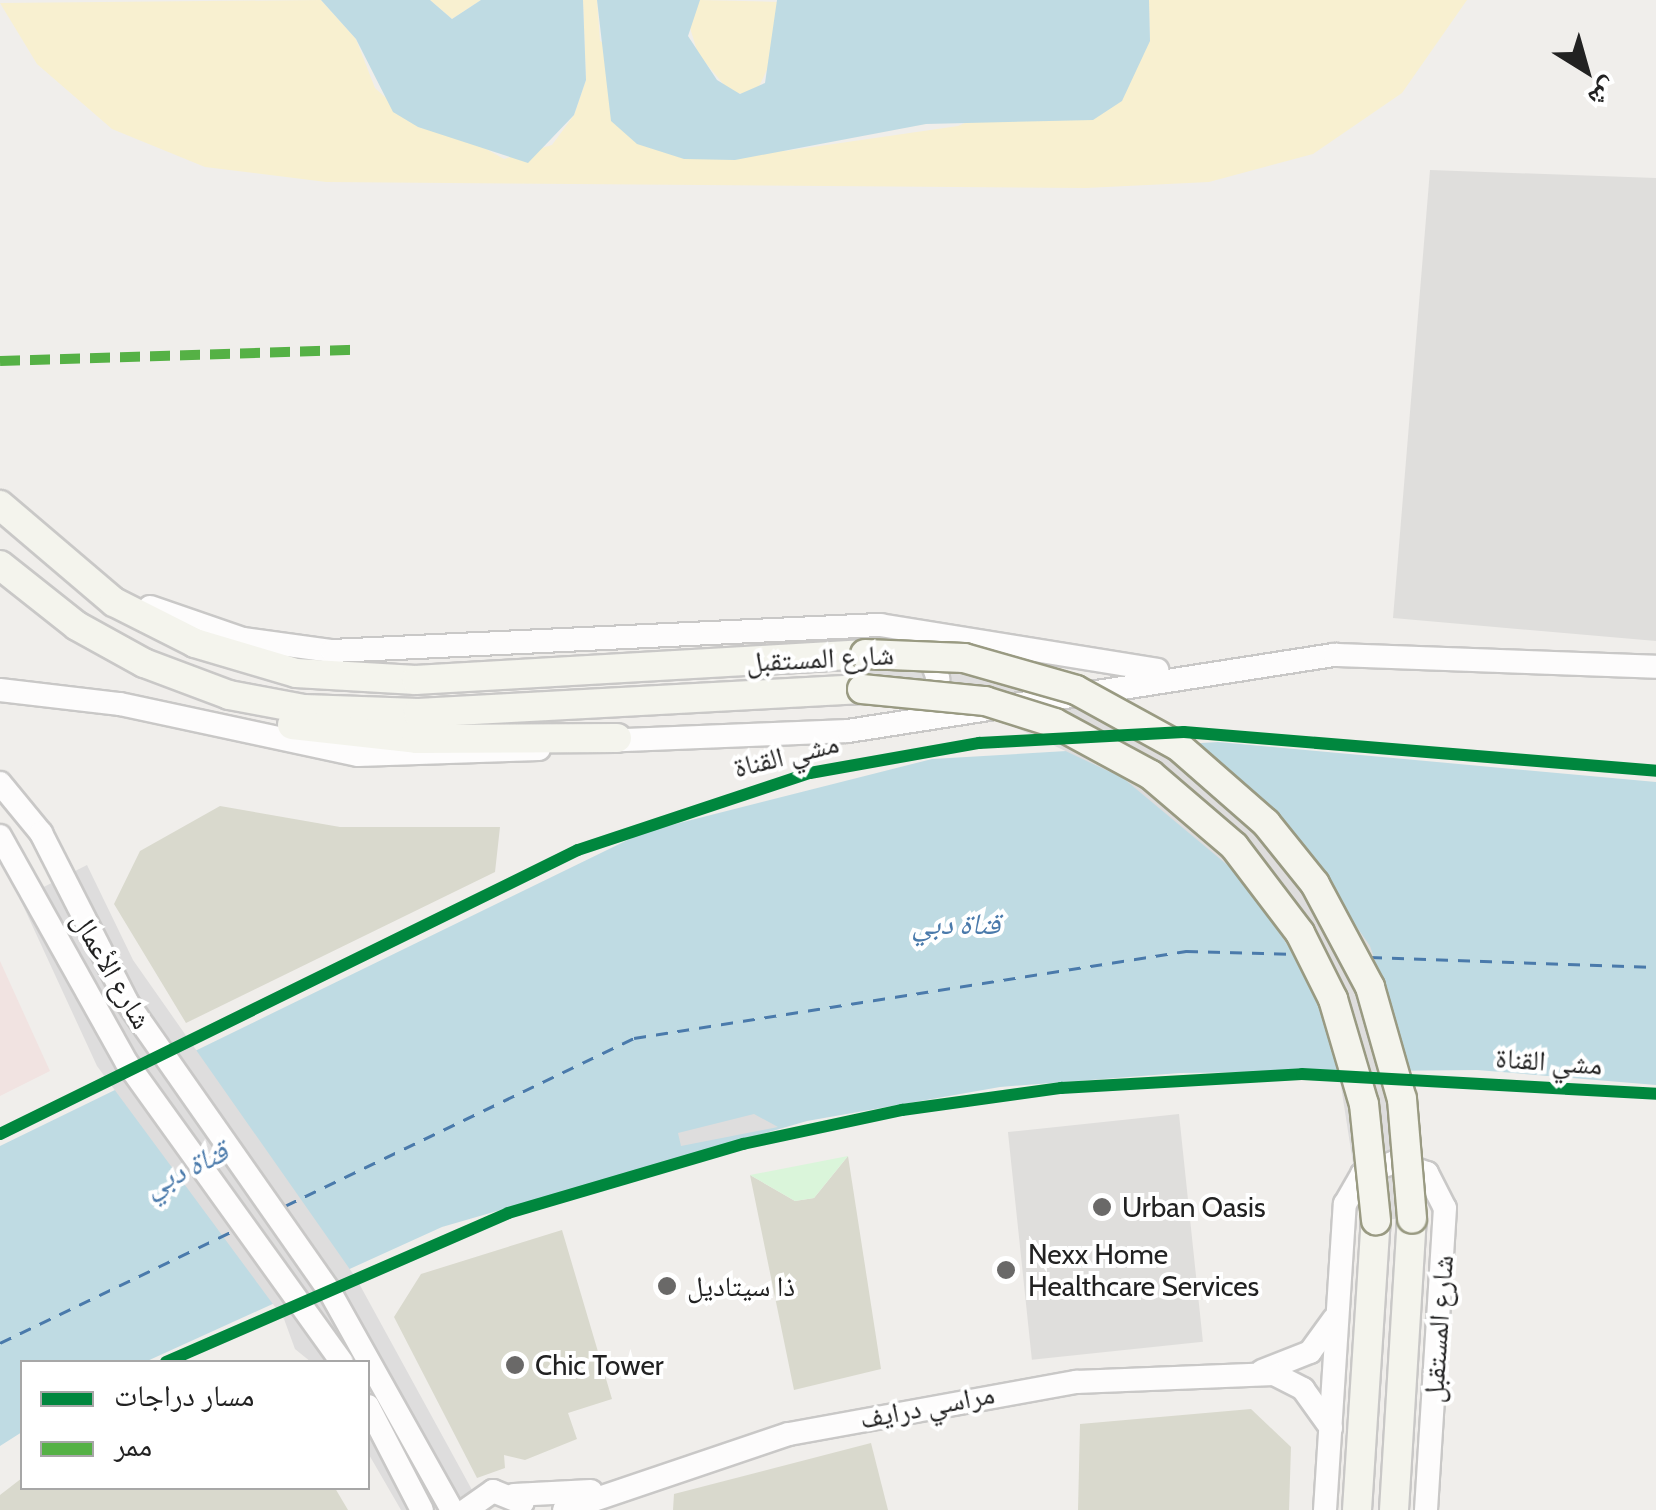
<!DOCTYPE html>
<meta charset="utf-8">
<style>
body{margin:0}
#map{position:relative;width:1656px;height:1510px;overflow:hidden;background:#f0eeeb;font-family:Cabin,"Noto Naskh Arabic",sans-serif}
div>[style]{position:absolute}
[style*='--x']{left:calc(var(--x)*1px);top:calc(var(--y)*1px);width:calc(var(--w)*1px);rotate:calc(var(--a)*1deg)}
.residential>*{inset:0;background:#dfdedc;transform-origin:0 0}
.commercial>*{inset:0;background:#f1e3e1}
.construction>*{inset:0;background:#d9d9cd}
.sand>*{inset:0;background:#f8f0d0}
.park>*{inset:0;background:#daf5da}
.water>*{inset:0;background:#bfdbe3}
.pier>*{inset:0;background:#dedddd}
.ferry>*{height:2.5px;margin-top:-1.25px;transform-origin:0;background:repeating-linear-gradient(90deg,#4a7aab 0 12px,transparent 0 22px)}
.roads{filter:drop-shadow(2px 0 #c9c8c7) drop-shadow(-2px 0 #c9c8c7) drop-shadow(0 2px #c9c8c7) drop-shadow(0 -2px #c9c8c7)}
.tertiary>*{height:22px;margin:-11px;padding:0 11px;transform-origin:11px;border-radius:11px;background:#fdfcfc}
.secondary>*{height:28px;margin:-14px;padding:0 14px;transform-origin:14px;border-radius:14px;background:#f4f4ed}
.bridges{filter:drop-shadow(2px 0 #999a82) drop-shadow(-2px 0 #999a82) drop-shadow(0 2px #999a82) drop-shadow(0 -2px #999a82)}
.secondary-bridge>*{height:28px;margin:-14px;padding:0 14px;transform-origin:14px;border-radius:14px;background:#f4f4ed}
.quiet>*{height:10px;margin-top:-5px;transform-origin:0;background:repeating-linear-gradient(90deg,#55b145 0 20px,transparent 0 30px)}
.cycleway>*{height:12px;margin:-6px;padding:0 6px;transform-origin:6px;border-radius:6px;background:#00873e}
.dots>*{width:28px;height:28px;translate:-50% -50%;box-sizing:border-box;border:5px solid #fff;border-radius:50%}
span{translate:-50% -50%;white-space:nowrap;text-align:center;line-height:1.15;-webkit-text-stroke:8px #fff;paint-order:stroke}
.street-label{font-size:28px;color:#222}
.poi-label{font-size:28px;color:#222}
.left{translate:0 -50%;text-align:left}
.water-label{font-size:30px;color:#4a7aab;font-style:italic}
.legend{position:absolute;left:20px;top:1360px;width:350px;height:130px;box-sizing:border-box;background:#fff;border:2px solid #a7a7a7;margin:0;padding:12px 18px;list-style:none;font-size:30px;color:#222}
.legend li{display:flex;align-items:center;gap:20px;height:50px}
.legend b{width:50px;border:2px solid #a7a7a7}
.north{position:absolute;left:1536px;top:20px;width:100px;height:100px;-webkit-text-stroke:8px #fff;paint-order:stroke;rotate:143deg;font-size:28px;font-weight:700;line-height:40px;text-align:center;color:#222}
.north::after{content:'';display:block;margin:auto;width:35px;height:45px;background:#222;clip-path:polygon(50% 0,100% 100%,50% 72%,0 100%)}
</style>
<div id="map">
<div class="residential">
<div style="clip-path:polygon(1430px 170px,1656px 178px,1656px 641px,1393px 618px)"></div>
<div style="left:1179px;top:1114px;width:229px;height:172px;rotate:84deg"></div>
</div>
<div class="commercial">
<div style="clip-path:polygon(0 961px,50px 1071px,0 1096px)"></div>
</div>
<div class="construction">
<div style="clip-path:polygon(220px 806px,340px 827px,500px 827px,495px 872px,186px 1023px,114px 904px,140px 851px)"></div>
<div style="clip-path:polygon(848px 1156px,881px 1369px,794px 1390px,750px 1175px,795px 1201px,814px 1198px)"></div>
<div style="clip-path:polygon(562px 1230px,612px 1399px,568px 1413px,577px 1439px,525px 1460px,504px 1455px,505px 1468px,477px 1478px,394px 1317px,421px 1274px)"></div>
<div style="clip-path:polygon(1251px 1409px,1291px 1447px,1289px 1510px,1078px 1510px,1080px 1424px)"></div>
<div style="clip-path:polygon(871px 1443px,888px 1510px,673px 1510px,674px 1494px)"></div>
<div style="clip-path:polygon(22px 1478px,22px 1488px,335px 1488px,348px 1510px,0 1510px,0 1495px)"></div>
</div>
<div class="sand">
<div style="clip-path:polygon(321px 0,356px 39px,375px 88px,418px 127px,465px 137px,504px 159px,552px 145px,574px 115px,586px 80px,583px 0,597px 0,600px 41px,785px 151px,958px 126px,1150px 41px,1149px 0,1467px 0,1402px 93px,1313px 154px,1209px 182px,1086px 188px,326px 182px,205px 167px,112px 129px,37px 64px,0 3px)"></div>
<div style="clip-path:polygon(430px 0,481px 0,452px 19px)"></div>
<div style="clip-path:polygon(700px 0,779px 2px,774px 55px,755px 95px,730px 92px,698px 54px,687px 18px)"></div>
</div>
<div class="park">
<div style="clip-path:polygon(848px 1156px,814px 1198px,795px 1201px,750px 1175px)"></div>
</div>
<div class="water">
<div style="clip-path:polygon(321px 0,430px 0,452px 19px,481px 0,583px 0,586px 80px,574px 115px,528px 163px,418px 127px,393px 112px,356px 39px)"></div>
<div style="clip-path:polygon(597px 0,700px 0,688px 36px,717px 80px,740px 94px,765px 83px,777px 0,1149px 0,1150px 41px,1122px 101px,1093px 120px,926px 124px,735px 160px,684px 159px,637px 144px,611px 121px)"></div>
<div style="clip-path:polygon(1218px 742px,1656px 782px,1656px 1085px,1477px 1070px,1180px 1073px,1000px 1087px,807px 1121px,442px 1227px,145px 1362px,22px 1362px,22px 1432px,0 1446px,0 1146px,644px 832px,932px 759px)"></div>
</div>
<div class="pier">
<div style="clip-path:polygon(891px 636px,1016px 658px,1113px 693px,1206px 752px,1295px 838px,1370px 946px,1393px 1012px,1418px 1097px,1426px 1217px,1362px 1221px,1333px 1035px,1310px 979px,1243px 878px,1123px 778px,993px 717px,862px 689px,862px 638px)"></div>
<div style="clip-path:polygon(87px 865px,133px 960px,356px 1278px,483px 1510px,401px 1510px,368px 1453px,368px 1362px,311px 1362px,295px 1349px,284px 1319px,97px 1066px,20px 899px)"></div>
<div style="clip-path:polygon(754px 1114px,778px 1127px,681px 1146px,678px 1133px)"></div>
</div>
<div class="ferry">
<div style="--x:1370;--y:957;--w:286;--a:2"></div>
<div style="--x:285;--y:1206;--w:387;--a:-25.7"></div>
<div style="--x:634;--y:1038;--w:559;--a:-8.96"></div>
<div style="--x:1186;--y:951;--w:111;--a:1.5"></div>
<div style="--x:0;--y:1343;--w:259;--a:-25.7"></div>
</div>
<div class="roads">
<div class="tertiary">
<div style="--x:150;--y:607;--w:98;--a:19"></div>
<div style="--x:243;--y:639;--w:90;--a:7.7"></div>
<div style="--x:332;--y:651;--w:549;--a:-2.72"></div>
<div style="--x:880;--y:625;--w:281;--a:9.2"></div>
<div style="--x:0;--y:690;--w:121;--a:6.7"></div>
<div style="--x:120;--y:704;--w:243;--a:12.1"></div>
<div style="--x:358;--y:755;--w:181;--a:-1.9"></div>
<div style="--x:923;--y:709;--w:34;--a:-63"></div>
<div style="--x:938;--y:679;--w:38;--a:-110"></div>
<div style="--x:601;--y:741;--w:247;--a:-2.3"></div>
<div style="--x:848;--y:731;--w:493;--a:-8.9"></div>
<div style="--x:1335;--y:655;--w:321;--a:2.1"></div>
<div style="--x:0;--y:783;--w:65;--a:50.6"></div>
<div style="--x:41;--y:833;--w:190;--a:63"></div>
<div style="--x:127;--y:1002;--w:352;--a:55"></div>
<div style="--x:329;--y:1290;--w:252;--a:60.8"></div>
<div style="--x:0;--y:836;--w:260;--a:60.8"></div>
<div style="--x:127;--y:1063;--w:368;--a:54.3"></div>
<div style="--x:1262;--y:1371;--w:52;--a:-21.6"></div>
<div style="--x:1310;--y:1352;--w:41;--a:-54"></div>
<div style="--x:368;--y:1406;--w:117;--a:62.6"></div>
<div style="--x:514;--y:1495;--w:77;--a:-3"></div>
<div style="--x:466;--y:1510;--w:33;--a:-35"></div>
<div style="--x:493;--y:1491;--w:32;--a:22"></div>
<div style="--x:564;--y:1510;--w:237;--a:-18.7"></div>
<div style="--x:789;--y:1434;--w:292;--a:-10.3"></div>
<div style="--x:1076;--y:1382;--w:198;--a:-2.3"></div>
<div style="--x:1274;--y:1374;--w:33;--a:27"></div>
<div style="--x:1303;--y:1389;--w:48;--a:54.3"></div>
<div style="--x:1325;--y:1510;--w:307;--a:-86.3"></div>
<div style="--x:1345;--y:1204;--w:34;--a:-60"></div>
<div style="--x:1362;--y:1174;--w:35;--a:-20"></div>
<div style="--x:1395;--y:1162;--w:34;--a:19"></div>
<div style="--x:1427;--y:1173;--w:39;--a:63"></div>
<div style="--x:1445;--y:1208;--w:303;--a:93.6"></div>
</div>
<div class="secondary">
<div style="--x:0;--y:505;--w:150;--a:40.4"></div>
<div style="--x:114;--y:602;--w:91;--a:26.8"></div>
<div style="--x:195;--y:643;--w:105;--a:16.5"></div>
<div style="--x:296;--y:673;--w:120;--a:3.3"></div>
<div style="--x:416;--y:680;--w:450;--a:-3.3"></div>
<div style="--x:0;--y:565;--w:98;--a:38.4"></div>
<div style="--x:77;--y:626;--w:77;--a:28.9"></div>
<div style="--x:144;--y:663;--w:91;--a:20.6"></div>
<div style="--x:229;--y:695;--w:76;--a:10.6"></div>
<div style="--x:304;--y:709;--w:114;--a:2"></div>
<div style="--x:418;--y:713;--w:445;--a:-3.1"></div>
<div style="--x:292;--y:725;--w:125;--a:6.4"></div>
<div style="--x:416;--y:739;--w:201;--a:-0.3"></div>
<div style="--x:1357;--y:1510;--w:291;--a:-86.3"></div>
<div style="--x:1394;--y:1510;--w:292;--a:-86.5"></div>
</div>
</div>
<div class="bridges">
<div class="secondary-bridge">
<div style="--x:865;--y:654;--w:99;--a:2.3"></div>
<div style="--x:964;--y:658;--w:116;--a:15.9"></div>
<div style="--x:1076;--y:690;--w:116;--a:28.8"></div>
<div style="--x:1178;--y:746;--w:117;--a:41.2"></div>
<div style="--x:1266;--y:823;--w:78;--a:51.2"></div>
<div style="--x:1315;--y:884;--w:117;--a:61.9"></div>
<div style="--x:1370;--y:987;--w:116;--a:74.1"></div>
<div style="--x:1402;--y:1099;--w:120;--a:85.2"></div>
<div style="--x:862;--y:689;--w:124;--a:5.6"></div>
<div style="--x:985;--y:701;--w:73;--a:17.4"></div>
<div style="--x:1055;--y:723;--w:109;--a:28.4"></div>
<div style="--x:1151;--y:775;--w:109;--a:40.5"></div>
<div style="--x:1234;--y:846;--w:109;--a:52.8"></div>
<div style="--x:1300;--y:933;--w:74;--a:63.4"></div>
<div style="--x:1333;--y:999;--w:109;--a:73.6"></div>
<div style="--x:1364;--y:1104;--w:117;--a:84.1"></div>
</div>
</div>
<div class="quiet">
<div style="--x:0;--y:361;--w:355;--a:-1.8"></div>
</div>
<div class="cycleway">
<div style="--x:0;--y:1134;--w:644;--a:-26.17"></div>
<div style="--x:578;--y:850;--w:244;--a:-18.4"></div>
<div style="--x:810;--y:773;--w:172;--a:-10.1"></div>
<div style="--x:979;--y:743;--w:205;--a:-3.1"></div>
<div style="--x:1184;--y:732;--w:474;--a:4.7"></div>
<div style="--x:166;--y:1362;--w:373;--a:-23.5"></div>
<div style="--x:508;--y:1213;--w:245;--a:-16.4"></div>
<div style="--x:743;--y:1144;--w:163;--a:-12.1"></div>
<div style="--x:902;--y:1110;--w:161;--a:-7.9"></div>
<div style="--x:1061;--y:1088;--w:241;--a:-3.3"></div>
<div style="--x:1302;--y:1074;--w:355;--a:3.2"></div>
</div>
<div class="dots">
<div style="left:1102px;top:1207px;background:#6a6968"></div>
<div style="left:1006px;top:1270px;background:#6a6968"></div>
<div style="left:667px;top:1286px;background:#6a6968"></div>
<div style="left:515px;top:1365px;background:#6a6968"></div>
</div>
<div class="street-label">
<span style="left:820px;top:658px;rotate:-3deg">شارع المستقبل</span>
<span style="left:786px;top:755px;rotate:-14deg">مشي القناة</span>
<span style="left:112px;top:970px;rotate:60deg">شارع الأعمال</span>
<span style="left:1549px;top:1061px;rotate:4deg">مشي القناة</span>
<span style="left:1438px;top:1329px;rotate:-86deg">شارع المستقبل</span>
<span style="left:927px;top:1406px;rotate:-11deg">مراسي درايف</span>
</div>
<div class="poi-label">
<span class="left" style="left:1122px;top:1207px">Urban Oasis</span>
<span class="left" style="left:1028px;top:1270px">Nexx Home<br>Healthcare Services</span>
<span class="left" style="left:687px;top:1286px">ذا سيتاديل</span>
<span class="left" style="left:535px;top:1365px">Chic Tower</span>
</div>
<div class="water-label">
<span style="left:956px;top:924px">قناة دبي</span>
<span style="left:186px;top:1169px;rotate:-26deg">قناة دبي</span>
</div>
<ul class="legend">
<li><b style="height:12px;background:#00873e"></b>مسار دراجات</li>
<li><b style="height:12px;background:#55b145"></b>ممر</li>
</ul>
<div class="north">ش</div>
</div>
